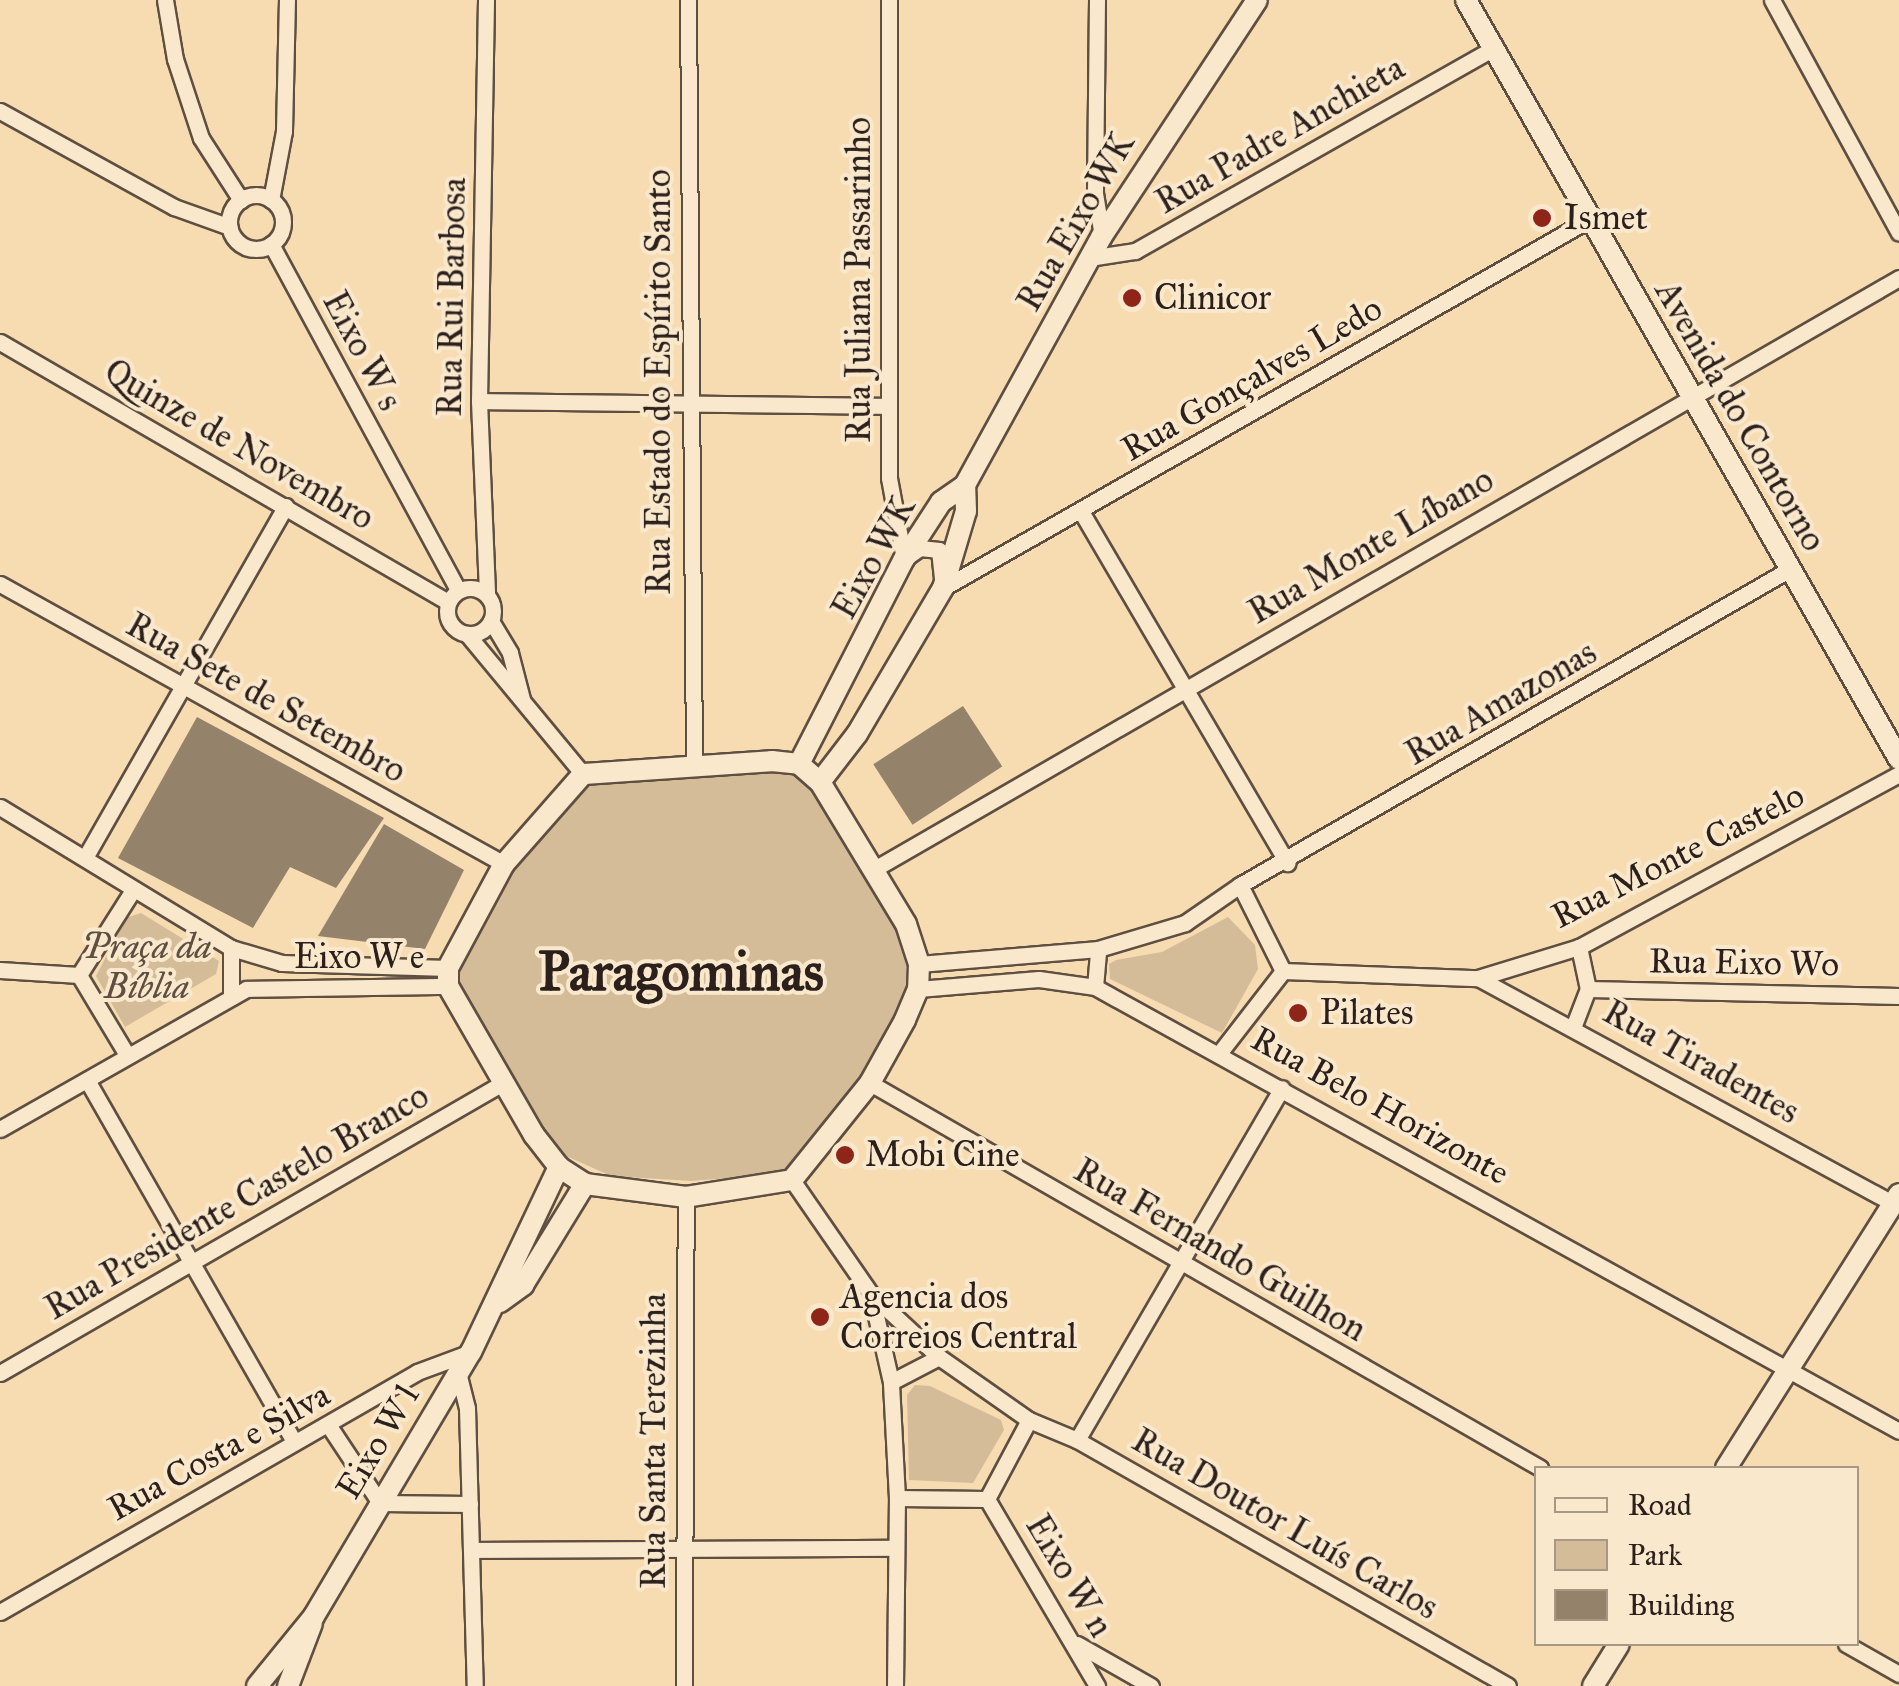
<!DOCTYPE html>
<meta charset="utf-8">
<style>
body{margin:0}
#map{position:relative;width:1899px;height:1686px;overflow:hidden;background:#f7dcb2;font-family:"IM FELL Great Primer",serif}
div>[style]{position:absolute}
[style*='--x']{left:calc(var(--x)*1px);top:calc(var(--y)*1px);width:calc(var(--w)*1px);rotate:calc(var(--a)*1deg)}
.green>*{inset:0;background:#d4bc98}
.building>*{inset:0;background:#95826a;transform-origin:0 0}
.roads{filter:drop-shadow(2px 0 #5e4f41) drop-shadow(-2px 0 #5e4f41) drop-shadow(0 2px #5e4f41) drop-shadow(0 -2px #5e4f41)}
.minor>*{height:15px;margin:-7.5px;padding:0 7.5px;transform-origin:7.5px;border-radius:7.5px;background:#fae8cd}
.minor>.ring{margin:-7.5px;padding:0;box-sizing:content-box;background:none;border:15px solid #fae8cd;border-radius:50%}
.tertiary>*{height:20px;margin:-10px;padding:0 10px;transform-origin:10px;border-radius:10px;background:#fae8cd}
.dots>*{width:28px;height:28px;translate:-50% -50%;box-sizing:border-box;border:5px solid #fae8cd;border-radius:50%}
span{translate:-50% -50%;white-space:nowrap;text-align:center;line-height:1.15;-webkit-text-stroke:8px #fae8cd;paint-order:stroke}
.street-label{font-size:35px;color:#2b201b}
.poi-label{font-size:35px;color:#2b201b}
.left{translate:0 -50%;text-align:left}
.park-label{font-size:35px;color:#5e4f40;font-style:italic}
.town-label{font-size:55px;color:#2b201b;font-weight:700}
.legend{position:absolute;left:1534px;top:1466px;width:325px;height:180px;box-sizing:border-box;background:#fae8cd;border:2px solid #a79886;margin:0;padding:12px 18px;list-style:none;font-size:30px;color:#2b201b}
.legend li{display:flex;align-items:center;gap:20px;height:50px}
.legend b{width:50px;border:2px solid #a79886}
</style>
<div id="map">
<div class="green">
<div style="clip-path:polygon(808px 770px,871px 871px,916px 963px,915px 988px,863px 1079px,792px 1173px,691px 1181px,611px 1176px,555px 1151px,450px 974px,506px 865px,584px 776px)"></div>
<div style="clip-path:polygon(141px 913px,219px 961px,216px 974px,125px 1027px,96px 976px,126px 918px)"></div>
<div style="clip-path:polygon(1228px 917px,1255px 945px,1258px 969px,1222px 1033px,1110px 979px,1109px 964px,1116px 960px,1162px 952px)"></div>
<div style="clip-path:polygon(915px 1385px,930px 1386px,1001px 1420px,1004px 1430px,973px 1483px,909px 1480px,907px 1395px)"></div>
</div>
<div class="building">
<div style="left:963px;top:706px;width:72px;height:107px;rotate:57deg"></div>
<div style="clip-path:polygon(197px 717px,384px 818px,336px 888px,290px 867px,253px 928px,118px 858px)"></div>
<div style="clip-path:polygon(384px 824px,464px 870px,425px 949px,318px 936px)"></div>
</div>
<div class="roads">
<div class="minor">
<div style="--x:165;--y:0;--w:60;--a:80.4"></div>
<div style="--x:175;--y:59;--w:83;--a:71.8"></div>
<div style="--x:201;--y:138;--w:74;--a:57.2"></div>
<div style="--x:486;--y:0;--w:401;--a:91"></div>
<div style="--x:479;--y:401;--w:193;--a:87.6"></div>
<div style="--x:688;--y:0;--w:764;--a:89.55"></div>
<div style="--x:889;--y:0;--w:478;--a:90"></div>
<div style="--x:889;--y:478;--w:82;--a:79.5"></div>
<div style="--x:904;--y:559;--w:19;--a:-35"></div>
<div style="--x:920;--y:548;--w:19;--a:6"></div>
<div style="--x:939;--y:550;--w:38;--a:84"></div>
<div style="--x:943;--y:588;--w:745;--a:-29.7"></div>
<div style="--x:1097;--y:0;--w:193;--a:90.6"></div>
<div style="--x:1095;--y:193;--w:44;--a:80.8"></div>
<div style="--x:1772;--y:0;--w:265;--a:61.4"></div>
<div style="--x:0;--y:111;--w:199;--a:28.9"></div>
<div style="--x:174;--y:207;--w:59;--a:19.7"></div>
<div class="ring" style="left:229px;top:195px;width:39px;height:39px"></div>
<div style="--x:271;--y:200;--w:70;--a:-79.3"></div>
<div style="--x:284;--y:131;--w:131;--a:-88.7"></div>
<div style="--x:271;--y:244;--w:393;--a:61.6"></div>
<div style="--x:1089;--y:258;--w:47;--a:-8.7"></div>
<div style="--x:1135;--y:251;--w:414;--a:-29.5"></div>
<div style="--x:0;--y:342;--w:518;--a:30.13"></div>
<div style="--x:479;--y:401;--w:409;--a:0.7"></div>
<div style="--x:1082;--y:513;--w:406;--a:59.6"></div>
<div style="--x:0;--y:584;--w:577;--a:29.05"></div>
<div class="ring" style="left:447px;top:588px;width:31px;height:31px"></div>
<div style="--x:491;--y:621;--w:37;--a:59"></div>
<div style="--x:510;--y:653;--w:48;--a:75.4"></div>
<div style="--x:467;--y:634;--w:182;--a:50.4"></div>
<div style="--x:0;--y:807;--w:271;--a:31.4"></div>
<div style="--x:231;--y:948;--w:53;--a:16.4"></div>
<div style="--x:282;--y:963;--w:166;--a:1.7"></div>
<div style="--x:86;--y:856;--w:403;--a:-60.3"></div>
<div style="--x:876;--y:868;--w:1181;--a:-29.97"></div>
<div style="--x:919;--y:964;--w:180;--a:-4.8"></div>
<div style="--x:1098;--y:949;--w:91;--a:-16.6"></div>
<div style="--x:1185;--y:923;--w:67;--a:-34.6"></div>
<div style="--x:1240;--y:885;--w:634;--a:-29.88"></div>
<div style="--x:0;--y:970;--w:79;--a:3.6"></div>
<div style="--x:1283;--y:971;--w:195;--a:2.1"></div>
<div style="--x:1478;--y:978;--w:106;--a:-17.1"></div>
<div style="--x:1579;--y:947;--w:364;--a:-28.4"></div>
<div style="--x:79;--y:975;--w:101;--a:-57.6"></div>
<div style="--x:79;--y:975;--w:93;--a:59"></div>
<div style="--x:1478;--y:978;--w:472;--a:28.5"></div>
<div style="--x:1095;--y:987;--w:38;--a:-85"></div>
<div style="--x:918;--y:989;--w:121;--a:-4.7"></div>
<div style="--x:1039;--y:979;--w:57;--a:8.1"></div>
<div style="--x:1095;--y:987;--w:918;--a:28.91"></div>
<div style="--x:1588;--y:989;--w:311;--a:1.3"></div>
<div style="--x:231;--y:995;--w:47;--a:-90"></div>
<div style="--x:1574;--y:1025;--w:39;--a:-69"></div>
<div style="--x:1588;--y:989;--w:43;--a:-102.1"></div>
<div style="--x:1221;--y:1051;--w:101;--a:-52.2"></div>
<div style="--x:1283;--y:971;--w:96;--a:-116.6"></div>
<div style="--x:87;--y:1080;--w:416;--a:60.2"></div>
<div style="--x:870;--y:1083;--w:773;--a:29.88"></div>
<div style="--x:0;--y:1129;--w:283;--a:-29.6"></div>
<div style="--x:246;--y:989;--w:202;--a:-0.9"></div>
<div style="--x:792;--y:1180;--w:139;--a:55.3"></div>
<div style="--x:871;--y:1294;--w:93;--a:42.8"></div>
<div style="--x:939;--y:1357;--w:110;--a:35"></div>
<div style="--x:1029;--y:1420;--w:89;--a:118"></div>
<div style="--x:987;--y:1499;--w:90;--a:-179.4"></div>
<div style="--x:897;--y:1498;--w:116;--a:-93"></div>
<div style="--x:891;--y:1382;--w:54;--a:-27.5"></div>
<div style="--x:871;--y:1294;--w:90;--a:77.2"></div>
<div style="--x:458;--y:1372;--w:37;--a:76"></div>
<div style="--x:467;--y:1408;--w:278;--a:88.4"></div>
<div style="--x:0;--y:1373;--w:581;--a:-29.97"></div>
<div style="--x:1029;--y:1420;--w:52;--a:22.6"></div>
<div style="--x:1077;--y:1440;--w:496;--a:29.7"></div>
<div style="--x:329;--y:1426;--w:92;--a:56.5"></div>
<div style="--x:380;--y:1503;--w:90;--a:0.6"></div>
<div style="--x:1077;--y:1440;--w:407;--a:-59.8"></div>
<div style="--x:987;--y:1499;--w:217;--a:59.5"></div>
<div style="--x:472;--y:1550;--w:421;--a:-0.3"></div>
<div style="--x:0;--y:1612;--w:481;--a:-29.9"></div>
<div style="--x:417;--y:1372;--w:58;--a:-20.3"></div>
<div style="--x:1077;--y:1644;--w:85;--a:29.6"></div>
<div style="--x:1846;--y:1644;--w:61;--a:29.5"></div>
<div style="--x:684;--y:1686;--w:489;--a:-89.8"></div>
<div style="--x:895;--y:1686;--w:188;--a:-89.4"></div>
</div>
<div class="tertiary">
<div style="--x:1466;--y:0;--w:874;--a:60.3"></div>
<div style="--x:772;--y:761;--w:27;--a:6"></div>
<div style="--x:799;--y:764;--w:28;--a:41"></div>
<div style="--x:820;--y:782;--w:166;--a:58.8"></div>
<div style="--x:906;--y:924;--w:42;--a:72"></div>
<div style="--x:919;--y:964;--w:25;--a:92"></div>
<div style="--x:918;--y:989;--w:34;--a:113"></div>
<div style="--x:905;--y:1020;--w:72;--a:119.1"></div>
<div style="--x:870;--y:1083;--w:124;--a:128.8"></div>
<div style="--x:792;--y:1180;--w:107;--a:170.9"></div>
<div style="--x:686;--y:1197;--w:102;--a:-172.7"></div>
<div style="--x:585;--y:1184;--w:31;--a:-147"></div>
<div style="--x:559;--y:1167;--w:41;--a:-128"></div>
<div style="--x:534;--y:1135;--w:172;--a:-120"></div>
<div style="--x:448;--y:986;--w:18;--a:-90"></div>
<div style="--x:448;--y:968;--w:118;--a:-61.7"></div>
<div style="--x:504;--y:864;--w:120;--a:-48.7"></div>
<div style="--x:583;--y:774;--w:189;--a:-3.9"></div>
<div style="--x:799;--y:764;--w:230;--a:-62.9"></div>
<div style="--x:904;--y:559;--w:68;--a:-57"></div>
<div style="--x:941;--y:502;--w:29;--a:-35"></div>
<div style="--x:965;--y:485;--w:284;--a:-61.2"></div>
<div style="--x:1102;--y:236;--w:282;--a:-56.7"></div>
<div style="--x:820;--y:782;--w:61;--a:-52.4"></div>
<div style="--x:857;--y:734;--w:169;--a:-59.5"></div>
<div style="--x:943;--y:588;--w:80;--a:-73.4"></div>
<div style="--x:966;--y:511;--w:26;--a:-92"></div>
<div style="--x:500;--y:1302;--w:29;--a:-36"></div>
<div style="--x:523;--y:1285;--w:119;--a:-58.5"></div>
<div style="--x:1726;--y:1468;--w:324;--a:-57.7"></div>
<div style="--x:257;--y:1686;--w:90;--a:-50.8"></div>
<div style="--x:314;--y:1616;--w:307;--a:-59.3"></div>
<div style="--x:471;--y:1352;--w:205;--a:-64.6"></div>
<div style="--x:288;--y:1686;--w:67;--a:-69.1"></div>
<div style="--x:1593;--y:1686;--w:49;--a:-58.2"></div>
</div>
</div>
<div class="dots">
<div style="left:1542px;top:218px;background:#8f2418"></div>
<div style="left:1132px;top:298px;background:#8f2418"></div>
<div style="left:1298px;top:1013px;background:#8f2418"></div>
<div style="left:845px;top:1155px;background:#8f2418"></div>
<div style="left:820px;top:1317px;background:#8f2418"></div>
</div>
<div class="street-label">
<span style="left:1280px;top:135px;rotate:-30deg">Rua Padre Anchieta</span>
<span style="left:1076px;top:222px;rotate:-60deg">Rua Eixo WK</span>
<span style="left:859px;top:280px;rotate:-90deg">Rua Juliana Passarinho</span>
<span style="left:452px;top:297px;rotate:-89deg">Rua Rui Barbosa</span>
<span style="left:362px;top:351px;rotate:62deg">Eixo W s</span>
<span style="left:1252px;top:379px;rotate:-30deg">Rua Gonçalves Ledo</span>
<span style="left:659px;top:382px;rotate:-90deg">Rua Estado do Espírito Santo</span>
<span style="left:1740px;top:416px;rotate:60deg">Avenida do Contorno</span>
<span style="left:239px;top:445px;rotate:30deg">Quinze de Novembro</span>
<span style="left:1371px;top:546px;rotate:-30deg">Rua Monte Líbano</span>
<span style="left:874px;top:558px;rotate:-61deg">Eixo WK</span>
<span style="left:266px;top:698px;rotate:29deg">Rua Sete de Setembro</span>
<span style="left:1501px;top:703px;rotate:-30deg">Rua Amazonas</span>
<span style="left:1678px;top:856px;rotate:-27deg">Rua Monte Castelo</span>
<span style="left:359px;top:957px">Eixo W e</span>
<span style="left:1744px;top:963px;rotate:1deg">Rua Eixo Wo</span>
<span style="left:1701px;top:1062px;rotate:29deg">Rua Tiradentes</span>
<span style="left:1380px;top:1106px;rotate:29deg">Rua Belo Horizonte</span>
<span style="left:237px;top:1202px;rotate:-30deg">Rua Presidente Castelo Branco</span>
<span style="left:1220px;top:1250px;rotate:30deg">Rua Fernando Guilhon</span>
<span style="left:654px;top:1441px;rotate:-90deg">Rua Santa Terezinha</span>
<span style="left:378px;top:1442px;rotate:-59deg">Eixo W l</span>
<span style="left:219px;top:1452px;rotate:-29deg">Rua Costa e Silva</span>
<span style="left:1285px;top:1524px;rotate:30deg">Rua Doutor Luís Carlos</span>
<span style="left:1069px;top:1576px;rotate:59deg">Eixo W n</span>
</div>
<div class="poi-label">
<span class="left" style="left:1564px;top:218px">Ismet</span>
<span class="left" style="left:1154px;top:298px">Clinicor</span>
<span class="left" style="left:1320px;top:1013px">Pilates</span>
<span class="left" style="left:865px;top:1155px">Mobi Cine</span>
<span class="left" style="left:840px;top:1317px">Agencia dos<br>Correios Central</span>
</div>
<div class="park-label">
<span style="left:147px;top:967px">Praça da<br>Bíblia</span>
</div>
<div class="town-label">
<span style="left:681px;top:972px">Paragominas</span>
</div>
<ul class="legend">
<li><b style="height:12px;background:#fae8cd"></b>Road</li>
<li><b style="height:28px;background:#d4bc98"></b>Park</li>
<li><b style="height:28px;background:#95826a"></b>Building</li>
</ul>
</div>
